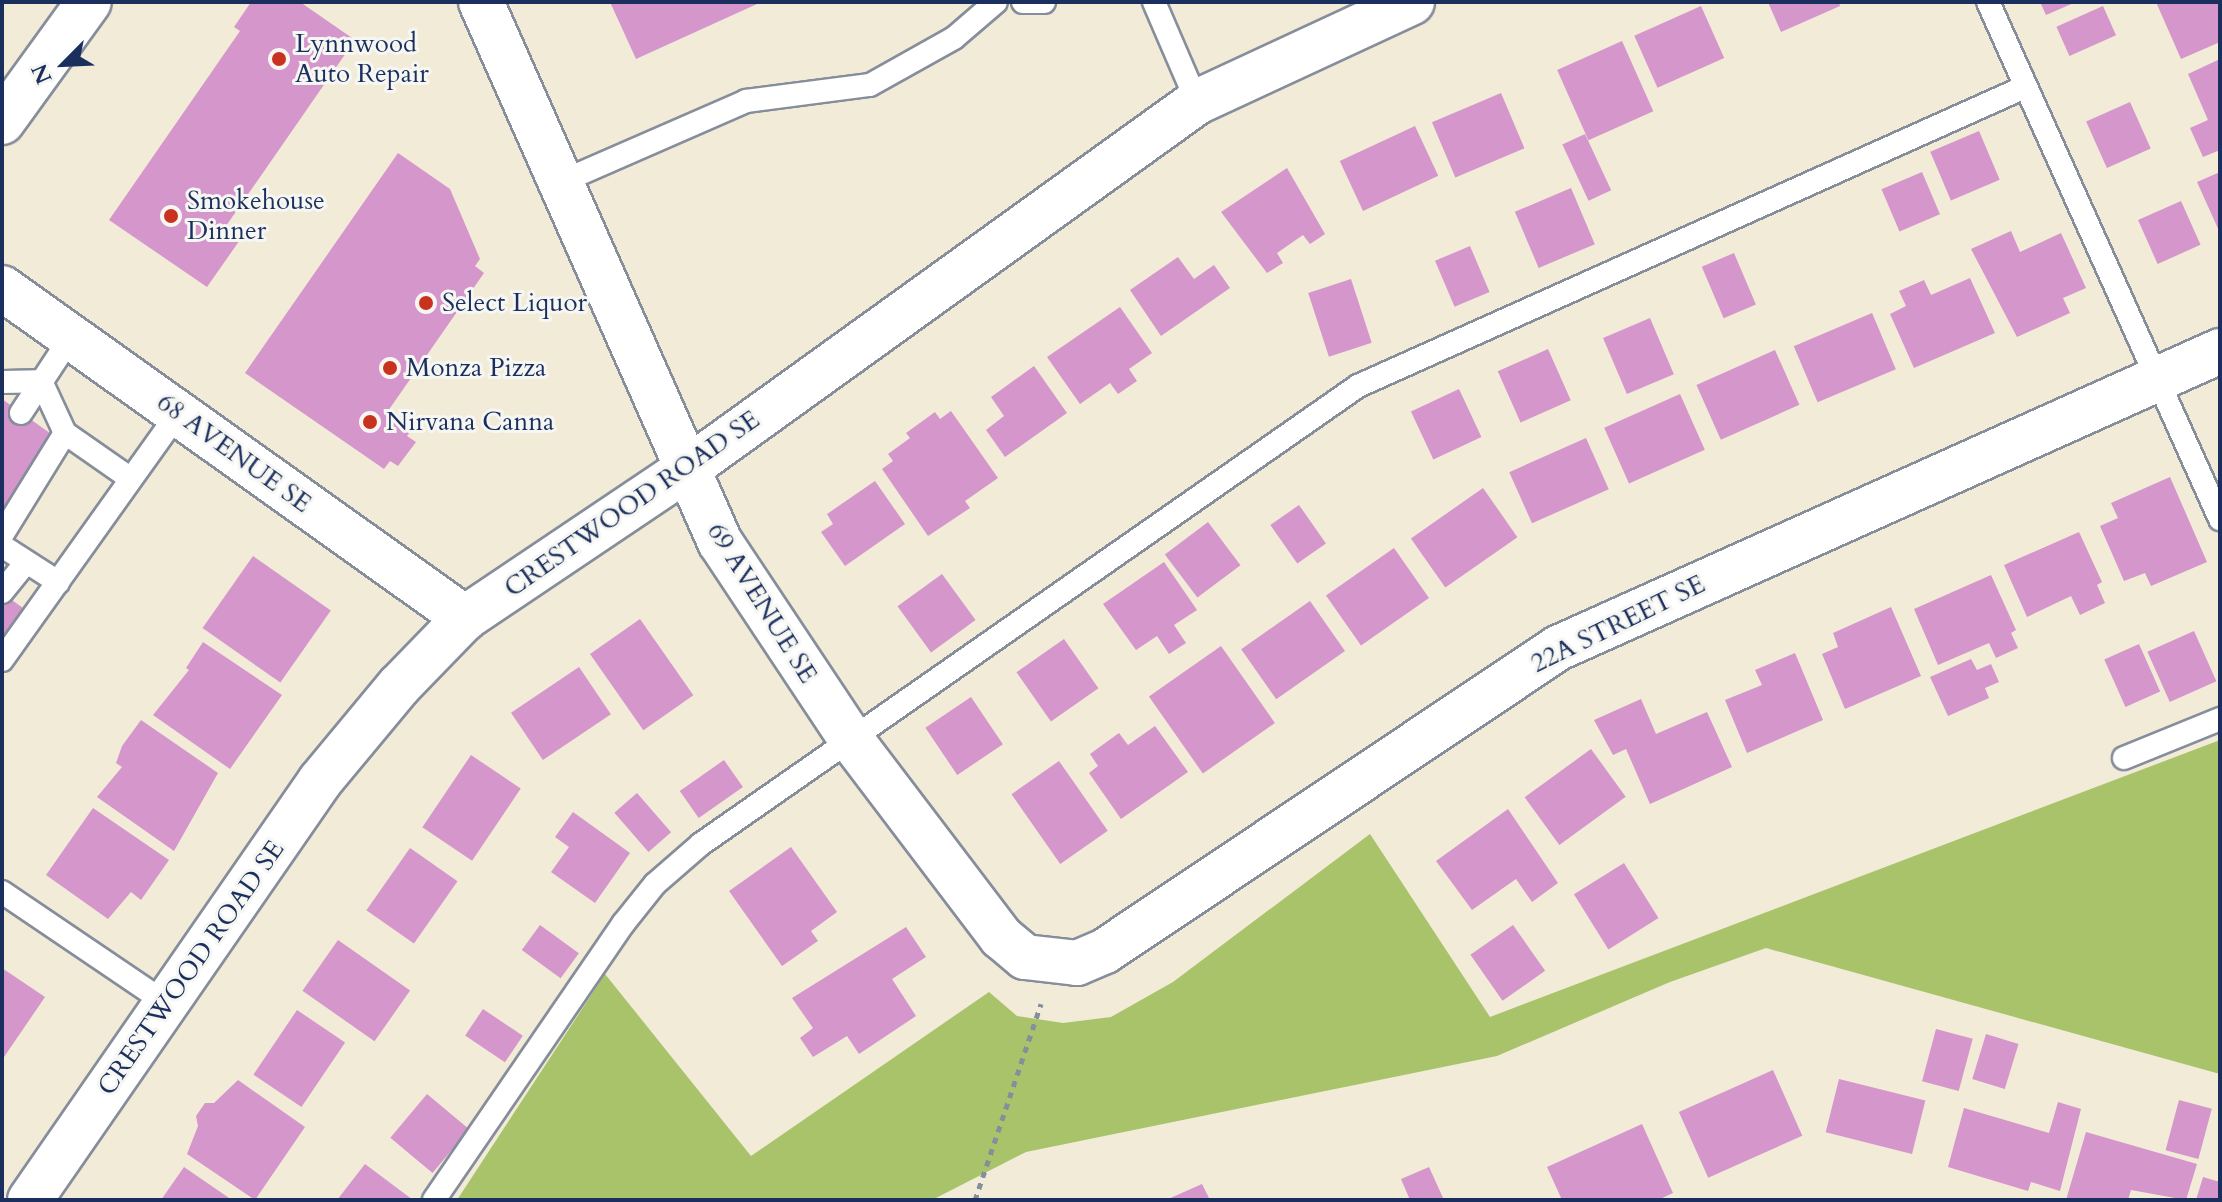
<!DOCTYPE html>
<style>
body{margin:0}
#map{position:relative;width:2222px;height:1202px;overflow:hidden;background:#f1ebd8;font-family:Cardo,serif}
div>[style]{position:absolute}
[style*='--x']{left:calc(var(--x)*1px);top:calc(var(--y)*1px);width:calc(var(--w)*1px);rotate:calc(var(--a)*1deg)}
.green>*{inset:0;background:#a8c36a}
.building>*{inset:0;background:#d596cc;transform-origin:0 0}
.path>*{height:5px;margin-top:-2.5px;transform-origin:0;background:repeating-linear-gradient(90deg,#868d9b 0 6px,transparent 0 12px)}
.roads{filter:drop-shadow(2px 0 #868d9b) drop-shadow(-2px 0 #868d9b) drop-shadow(0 2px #868d9b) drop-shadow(0 -2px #868d9b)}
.service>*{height:22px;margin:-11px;padding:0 11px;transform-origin:11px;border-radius:11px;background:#fff}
.minor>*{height:44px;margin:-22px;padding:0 22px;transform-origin:22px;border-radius:22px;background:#fff}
.tertiary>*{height:44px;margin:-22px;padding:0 22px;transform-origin:22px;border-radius:22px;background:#fff}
.dots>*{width:22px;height:22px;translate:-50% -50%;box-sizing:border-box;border:4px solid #f6f6f2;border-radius:50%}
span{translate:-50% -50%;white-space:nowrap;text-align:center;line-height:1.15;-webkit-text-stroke:6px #f6f6f2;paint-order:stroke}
.poi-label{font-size:26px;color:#1b2f5e}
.left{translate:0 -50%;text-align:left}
.street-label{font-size:26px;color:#1b2f5e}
.frame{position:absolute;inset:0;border:4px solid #1b2f5e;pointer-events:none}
.north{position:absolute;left:24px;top:24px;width:80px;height:80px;-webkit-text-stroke:6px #f6f6f2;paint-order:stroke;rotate:246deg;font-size:22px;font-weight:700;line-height:32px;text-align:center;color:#1b2f5e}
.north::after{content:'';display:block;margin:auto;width:28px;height:36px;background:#1b2f5e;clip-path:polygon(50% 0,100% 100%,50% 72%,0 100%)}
</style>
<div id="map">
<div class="green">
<div style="clip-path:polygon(2220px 740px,2220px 1074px,1766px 948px,1670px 982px,1497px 1056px,1026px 1152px,932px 1200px,457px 1200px,605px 974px,751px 1156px,989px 992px,1017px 1016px,1063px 1023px,1111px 1017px,1173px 982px,1370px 834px,1490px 1017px)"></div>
</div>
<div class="building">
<div style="clip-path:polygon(251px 2px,300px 2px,355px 40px,226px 226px,242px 237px,207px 287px,109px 220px,240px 31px,234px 27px)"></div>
<div style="clip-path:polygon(610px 2px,756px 2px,757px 4px,636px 59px)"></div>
<div style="clip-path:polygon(1768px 2px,1839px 2px,1840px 6px,1781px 32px)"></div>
<div style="clip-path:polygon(2040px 2px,2076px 2px,2046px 15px)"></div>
<div style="clip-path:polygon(2156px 2px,2220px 2px,2220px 42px,2181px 59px)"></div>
<div style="left:1701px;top:6px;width:57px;height:73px;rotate:66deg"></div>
<div style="left:2103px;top:6px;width:32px;height:51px;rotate:66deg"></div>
<div style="left:1622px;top:41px;width:77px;height:71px;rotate:66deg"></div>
<div style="clip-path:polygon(2220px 59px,2220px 150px,2203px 157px,2190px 128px,2208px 120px,2188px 74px)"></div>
<div style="left:1501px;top:93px;width:60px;height:75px;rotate:67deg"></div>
<div style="left:2130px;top:102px;width:51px;height:48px;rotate:66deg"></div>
<div style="left:1415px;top:126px;width:55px;height:83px;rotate:65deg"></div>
<div style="left:1979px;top:131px;width:53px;height:53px;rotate:67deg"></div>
<div style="left:1585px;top:134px;width:62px;height:25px;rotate:65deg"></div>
<div style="clip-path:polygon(398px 153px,450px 189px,480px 259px,475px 266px,484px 273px,388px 411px,413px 428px,407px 436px,416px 442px,398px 466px,390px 461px,384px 469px,245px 373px)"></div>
<div style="clip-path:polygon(1287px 168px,1325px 234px,1310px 244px,1303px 235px,1277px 253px,1283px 263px,1267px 273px,1221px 212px)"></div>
<div style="left:1922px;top:172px;width:46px;height:44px;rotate:67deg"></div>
<div style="clip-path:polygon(2220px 172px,2220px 233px,2197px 182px)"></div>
<div style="left:1571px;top:188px;width:61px;height:61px;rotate:67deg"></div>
<div style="left:2181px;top:201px;width:48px;height:47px;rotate:66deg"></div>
<div style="clip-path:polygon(2011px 231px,2020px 252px,2061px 233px,2086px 288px,2063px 298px,2070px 313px,2017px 337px,1971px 249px)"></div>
<div style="left:1470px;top:246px;width:50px;height:38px;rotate:67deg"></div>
<div style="left:1734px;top:253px;width:56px;height:35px;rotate:67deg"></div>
<div style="clip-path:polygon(1178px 257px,1194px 279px,1214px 265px,1230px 288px,1161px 336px,1130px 290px)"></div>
<div style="clip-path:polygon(1970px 278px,1995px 333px,1914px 368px,1890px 314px,1906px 306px,1899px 291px,1924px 280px,1931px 295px)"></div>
<div style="left:1351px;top:279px;width:67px;height:45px;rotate:72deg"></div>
<div style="clip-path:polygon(1120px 307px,1152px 353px,1129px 369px,1137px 381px,1118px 394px,1110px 383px,1080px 404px,1047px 357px)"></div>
<div style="left:1872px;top:313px;width:61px;height:85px;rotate:67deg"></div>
<div style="left:1650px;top:318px;width:61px;height:51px;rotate:67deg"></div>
<div style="left:1548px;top:349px;width:56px;height:55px;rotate:66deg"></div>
<div style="left:1775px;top:350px;width:60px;height:86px;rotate:66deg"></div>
<div style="clip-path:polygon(1034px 366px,1067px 413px,1005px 457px,986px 430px,1004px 416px,991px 397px)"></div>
<div style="left:1459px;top:389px;width:53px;height:53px;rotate:65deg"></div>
<div style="left:1680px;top:394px;width:61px;height:83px;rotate:66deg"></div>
<div style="clip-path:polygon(2px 399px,54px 436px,2px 509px)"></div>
<div style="clip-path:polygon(951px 411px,998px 478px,965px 501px,970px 508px,928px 536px,882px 469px,893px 461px,888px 454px,910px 438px,906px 433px,935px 412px,940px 419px)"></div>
<div style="left:1586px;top:438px;width:56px;height:84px;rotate:66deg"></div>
<div style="clip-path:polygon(2170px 477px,2207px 562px,2151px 586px,2145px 573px,2124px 581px,2100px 526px,2118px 518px,2111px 503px)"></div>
<div style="clip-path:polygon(875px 481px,905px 524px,845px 566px,821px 532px,833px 524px,827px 514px)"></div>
<div style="left:1483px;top:488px;width:60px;height:88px;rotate:55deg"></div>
<div style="left:1299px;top:505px;width:47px;height:35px;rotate:55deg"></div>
<div style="left:1208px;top:522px;width:54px;height:54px;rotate:53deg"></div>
<div style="clip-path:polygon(2079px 532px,2102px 582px,2097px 585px,2105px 603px,2080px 615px,2071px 596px,2027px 617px,2004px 565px)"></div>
<div style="left:1394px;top:548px;width:61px;height:83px;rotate:55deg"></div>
<div style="left:253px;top:556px;width:95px;height:88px;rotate:35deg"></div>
<div style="clip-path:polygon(1164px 562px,1197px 610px,1174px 625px,1186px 643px,1169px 654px,1157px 636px,1136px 650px,1103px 604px)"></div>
<div style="left:942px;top:574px;width:57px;height:55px;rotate:54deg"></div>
<div style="clip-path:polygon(1991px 575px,2016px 630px,2011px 633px,2018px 648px,1996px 658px,1989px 643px,1938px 665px,1914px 609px)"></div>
<div style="clip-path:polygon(2px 593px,23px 608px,2px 638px)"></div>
<div style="left:1310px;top:601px;width:61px;height:84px;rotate:55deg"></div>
<div style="clip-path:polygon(1891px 607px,1921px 676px,1845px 709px,1822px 654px,1838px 647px,1833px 633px)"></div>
<div style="left:640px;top:619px;width:93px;height:61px;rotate:55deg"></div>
<div style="left:2194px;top:631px;width:55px;height:51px;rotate:66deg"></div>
<div style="left:1064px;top:639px;width:60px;height:58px;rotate:55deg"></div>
<div style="clip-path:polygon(203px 642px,282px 695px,230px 769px,153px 715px,189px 670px,186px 668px)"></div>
<div style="left:2139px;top:644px;width:52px;height:38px;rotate:66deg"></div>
<div style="left:1221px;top:646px;width:94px;height:88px;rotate:55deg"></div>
<div style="clip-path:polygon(1795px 653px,1823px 720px,1747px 753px,1725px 700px,1762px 685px,1755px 670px)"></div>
<div style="clip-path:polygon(1971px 659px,1977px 670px,1991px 664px,1999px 682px,1985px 688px,1989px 698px,1948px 716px,1930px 677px)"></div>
<div style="left:579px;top:667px;width:57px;height:82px;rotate:56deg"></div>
<div style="left:971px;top:697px;width:57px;height:55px;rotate:56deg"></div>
<div style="clip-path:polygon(1641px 699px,1656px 734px,1707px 712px,1732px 767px,1650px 804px,1626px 749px,1613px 755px,1594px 720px)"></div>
<div style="clip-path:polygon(141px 720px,218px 773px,174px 851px,97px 797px,122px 767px,116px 763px,122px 746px)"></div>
<div style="clip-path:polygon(1155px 726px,1188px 772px,1121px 819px,1089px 773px,1098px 766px,1090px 754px,1119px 733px,1128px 745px)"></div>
<div style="left:1591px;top:749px;width:59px;height:82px;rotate:54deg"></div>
<div style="left:471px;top:755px;width:60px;height:87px;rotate:34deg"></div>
<div style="left:724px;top:760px;width:33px;height:54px;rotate:55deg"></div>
<div style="left:1059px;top:761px;width:85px;height:58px;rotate:55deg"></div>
<div style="left:637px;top:793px;width:52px;height:30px;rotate:49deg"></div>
<div style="clip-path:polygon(93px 808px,169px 860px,141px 900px,131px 892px,108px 919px,46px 875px)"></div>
<div style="clip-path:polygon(1508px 809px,1558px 883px,1532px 902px,1516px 879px,1472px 910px,1436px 861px)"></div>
<div style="clip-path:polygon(573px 812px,630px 853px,595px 903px,551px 872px,569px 847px,555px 837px)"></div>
<div style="clip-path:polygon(791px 847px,837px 912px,811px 931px,818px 941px,782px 966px,729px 891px)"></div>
<div style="left:410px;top:848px;width:58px;height:76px;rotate:35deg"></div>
<div style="left:1624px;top:863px;width:65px;height:59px;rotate:58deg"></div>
<div style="left:540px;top:925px;width:48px;height:31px;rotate:36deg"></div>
<div style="left:1513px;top:925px;width:56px;height:52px;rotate:55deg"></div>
<div style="clip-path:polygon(906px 927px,926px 957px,892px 979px,916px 1016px,859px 1054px,847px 1036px,813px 1057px,800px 1038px,813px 1028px,792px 998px)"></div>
<div style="left:338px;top:940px;width:88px;height:62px;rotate:35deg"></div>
<div style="clip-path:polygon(2px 968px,45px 997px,2px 1060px)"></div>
<div style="left:483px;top:1009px;width:48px;height:32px;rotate:34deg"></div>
<div style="left:297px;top:1010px;width:58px;height:78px;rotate:34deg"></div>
<div style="left:1936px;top:1029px;width:38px;height:54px;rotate:15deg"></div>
<div style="left:1986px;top:1034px;width:34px;height:47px;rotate:17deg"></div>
<div style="left:1773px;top:1070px;width:72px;height:103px;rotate:66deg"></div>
<div style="left:1839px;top:1079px;width:89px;height:55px;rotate:14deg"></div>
<div style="clip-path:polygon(238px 1080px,305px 1127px,255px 1200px,187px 1154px,198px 1126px,196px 1116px,205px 1103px,214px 1103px)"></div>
<div style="left:427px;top:1094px;width:55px;height:57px;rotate:40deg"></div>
<div style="left:2179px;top:1100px;width:34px;height:52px;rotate:15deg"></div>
<div style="clip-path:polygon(2058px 1102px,2081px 1109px,2060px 1191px,2031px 1182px,2028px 1191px,1948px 1167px,1964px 1108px,2049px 1133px)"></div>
<div style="clip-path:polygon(1642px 1124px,1673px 1193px,1658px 1200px,1562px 1200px,1547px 1167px)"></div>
<div style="clip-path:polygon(2086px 1132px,2197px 1164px,2186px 1200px,2131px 1190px,2128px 1200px,2066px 1200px)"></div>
<div style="clip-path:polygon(365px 1164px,413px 1200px,337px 1200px)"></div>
<div style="clip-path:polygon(184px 1167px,232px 1200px,161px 1200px)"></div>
<div style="clip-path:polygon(1429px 1167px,1444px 1200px,1410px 1200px,1401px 1179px)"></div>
<div style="clip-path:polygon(2203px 1177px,2220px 1182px,2220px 1200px,2196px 1200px)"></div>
<div style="clip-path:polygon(1202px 1184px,1210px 1200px,1166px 1200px)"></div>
</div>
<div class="path">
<div style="--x:975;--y:1200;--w:207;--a:-71.4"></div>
</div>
<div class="roads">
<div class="service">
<div style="--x:1023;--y:2;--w:21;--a:0"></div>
<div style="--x:1154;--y:2;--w:109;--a:66.7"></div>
<div style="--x:1988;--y:2;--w:567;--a:65.83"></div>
<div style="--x:561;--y:182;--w:202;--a:-23.6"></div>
<div style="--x:746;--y:101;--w:125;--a:-7.4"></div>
<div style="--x:870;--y:85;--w:96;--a:-29.2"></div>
<div style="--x:954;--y:38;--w:55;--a:-40.6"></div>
<div style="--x:2;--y:382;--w:39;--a:-1"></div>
<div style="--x:41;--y:381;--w:57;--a:65.2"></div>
<div style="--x:65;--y:433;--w:120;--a:121.7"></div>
<div style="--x:21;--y:413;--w:91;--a:-56.7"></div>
<div style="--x:65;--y:433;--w:80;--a:34.9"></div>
<div style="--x:2;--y:546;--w:67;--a:32.7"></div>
<div style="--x:2;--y:592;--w:38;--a:-51"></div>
<div style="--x:2;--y:660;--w:303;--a:-54.5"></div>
<div style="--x:2124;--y:758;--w:104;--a:-22.1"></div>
<div style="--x:2;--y:892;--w:198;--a:34.1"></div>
<div style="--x:434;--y:1200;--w:335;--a:-55.6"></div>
<div style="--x:623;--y:924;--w:51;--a:-51.3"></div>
<div style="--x:655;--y:884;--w:61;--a:-41"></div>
<div style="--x:701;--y:844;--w:801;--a:-34.88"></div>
<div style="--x:1358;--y:386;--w:731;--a:-24.15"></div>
</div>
<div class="minor">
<div style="--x:481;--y:2;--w:591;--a:66.13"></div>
<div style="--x:720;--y:542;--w:240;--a:56.4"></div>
<div style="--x:853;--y:742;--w:245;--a:52.8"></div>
<div style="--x:1001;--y:937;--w:31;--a:40"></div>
<div style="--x:1025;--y:957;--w:52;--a:6.6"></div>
<div style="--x:1077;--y:963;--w:30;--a:-23"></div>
<div style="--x:1105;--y:951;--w:545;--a:-33.78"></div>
<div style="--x:1558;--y:648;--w:726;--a:-24.16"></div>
<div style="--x:2;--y:288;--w:569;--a:35.48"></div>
<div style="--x:30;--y:1200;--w:510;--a:-55.31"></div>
<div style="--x:320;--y:781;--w:124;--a:-50.3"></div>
<div style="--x:399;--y:686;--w:95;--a:-45.9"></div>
<div style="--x:465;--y:618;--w:267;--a:-33.9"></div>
<div style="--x:687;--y:469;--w:628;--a:-35.74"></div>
<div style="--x:1197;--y:102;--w:237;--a:-24.9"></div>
</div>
<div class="tertiary">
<div style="--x:2;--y:122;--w:148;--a:-54.1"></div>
</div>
</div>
<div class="dots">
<div style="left:279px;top:59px;background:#c8321e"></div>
<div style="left:171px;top:216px;background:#c8321e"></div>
<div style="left:426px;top:303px;background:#c8321e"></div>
<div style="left:390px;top:368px;background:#c8321e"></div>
<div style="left:370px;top:422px;background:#c8321e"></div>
</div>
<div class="poi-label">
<span class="left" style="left:295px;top:59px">Lynnwood<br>Auto Repair</span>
<span class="left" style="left:187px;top:216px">Smokehouse<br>Dinner</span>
<span class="left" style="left:442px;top:303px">Select Liquor</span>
<span class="left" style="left:406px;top:368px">Monza Pizza</span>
<span class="left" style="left:386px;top:422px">Nirvana Canna</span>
</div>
<div class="street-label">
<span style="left:234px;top:453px;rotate:36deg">68 AVENUE SE</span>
<span style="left:632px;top:504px;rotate:-35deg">CRESTWOOD ROAD SE</span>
<span style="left:762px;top:603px;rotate:58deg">69 AVENUE SE</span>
<span style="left:1618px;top:624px;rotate:-26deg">22A STREET SE</span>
<span style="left:191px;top:968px;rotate:-55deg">CRESTWOOD ROAD SE</span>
</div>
<div class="frame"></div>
<div class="north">N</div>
</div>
